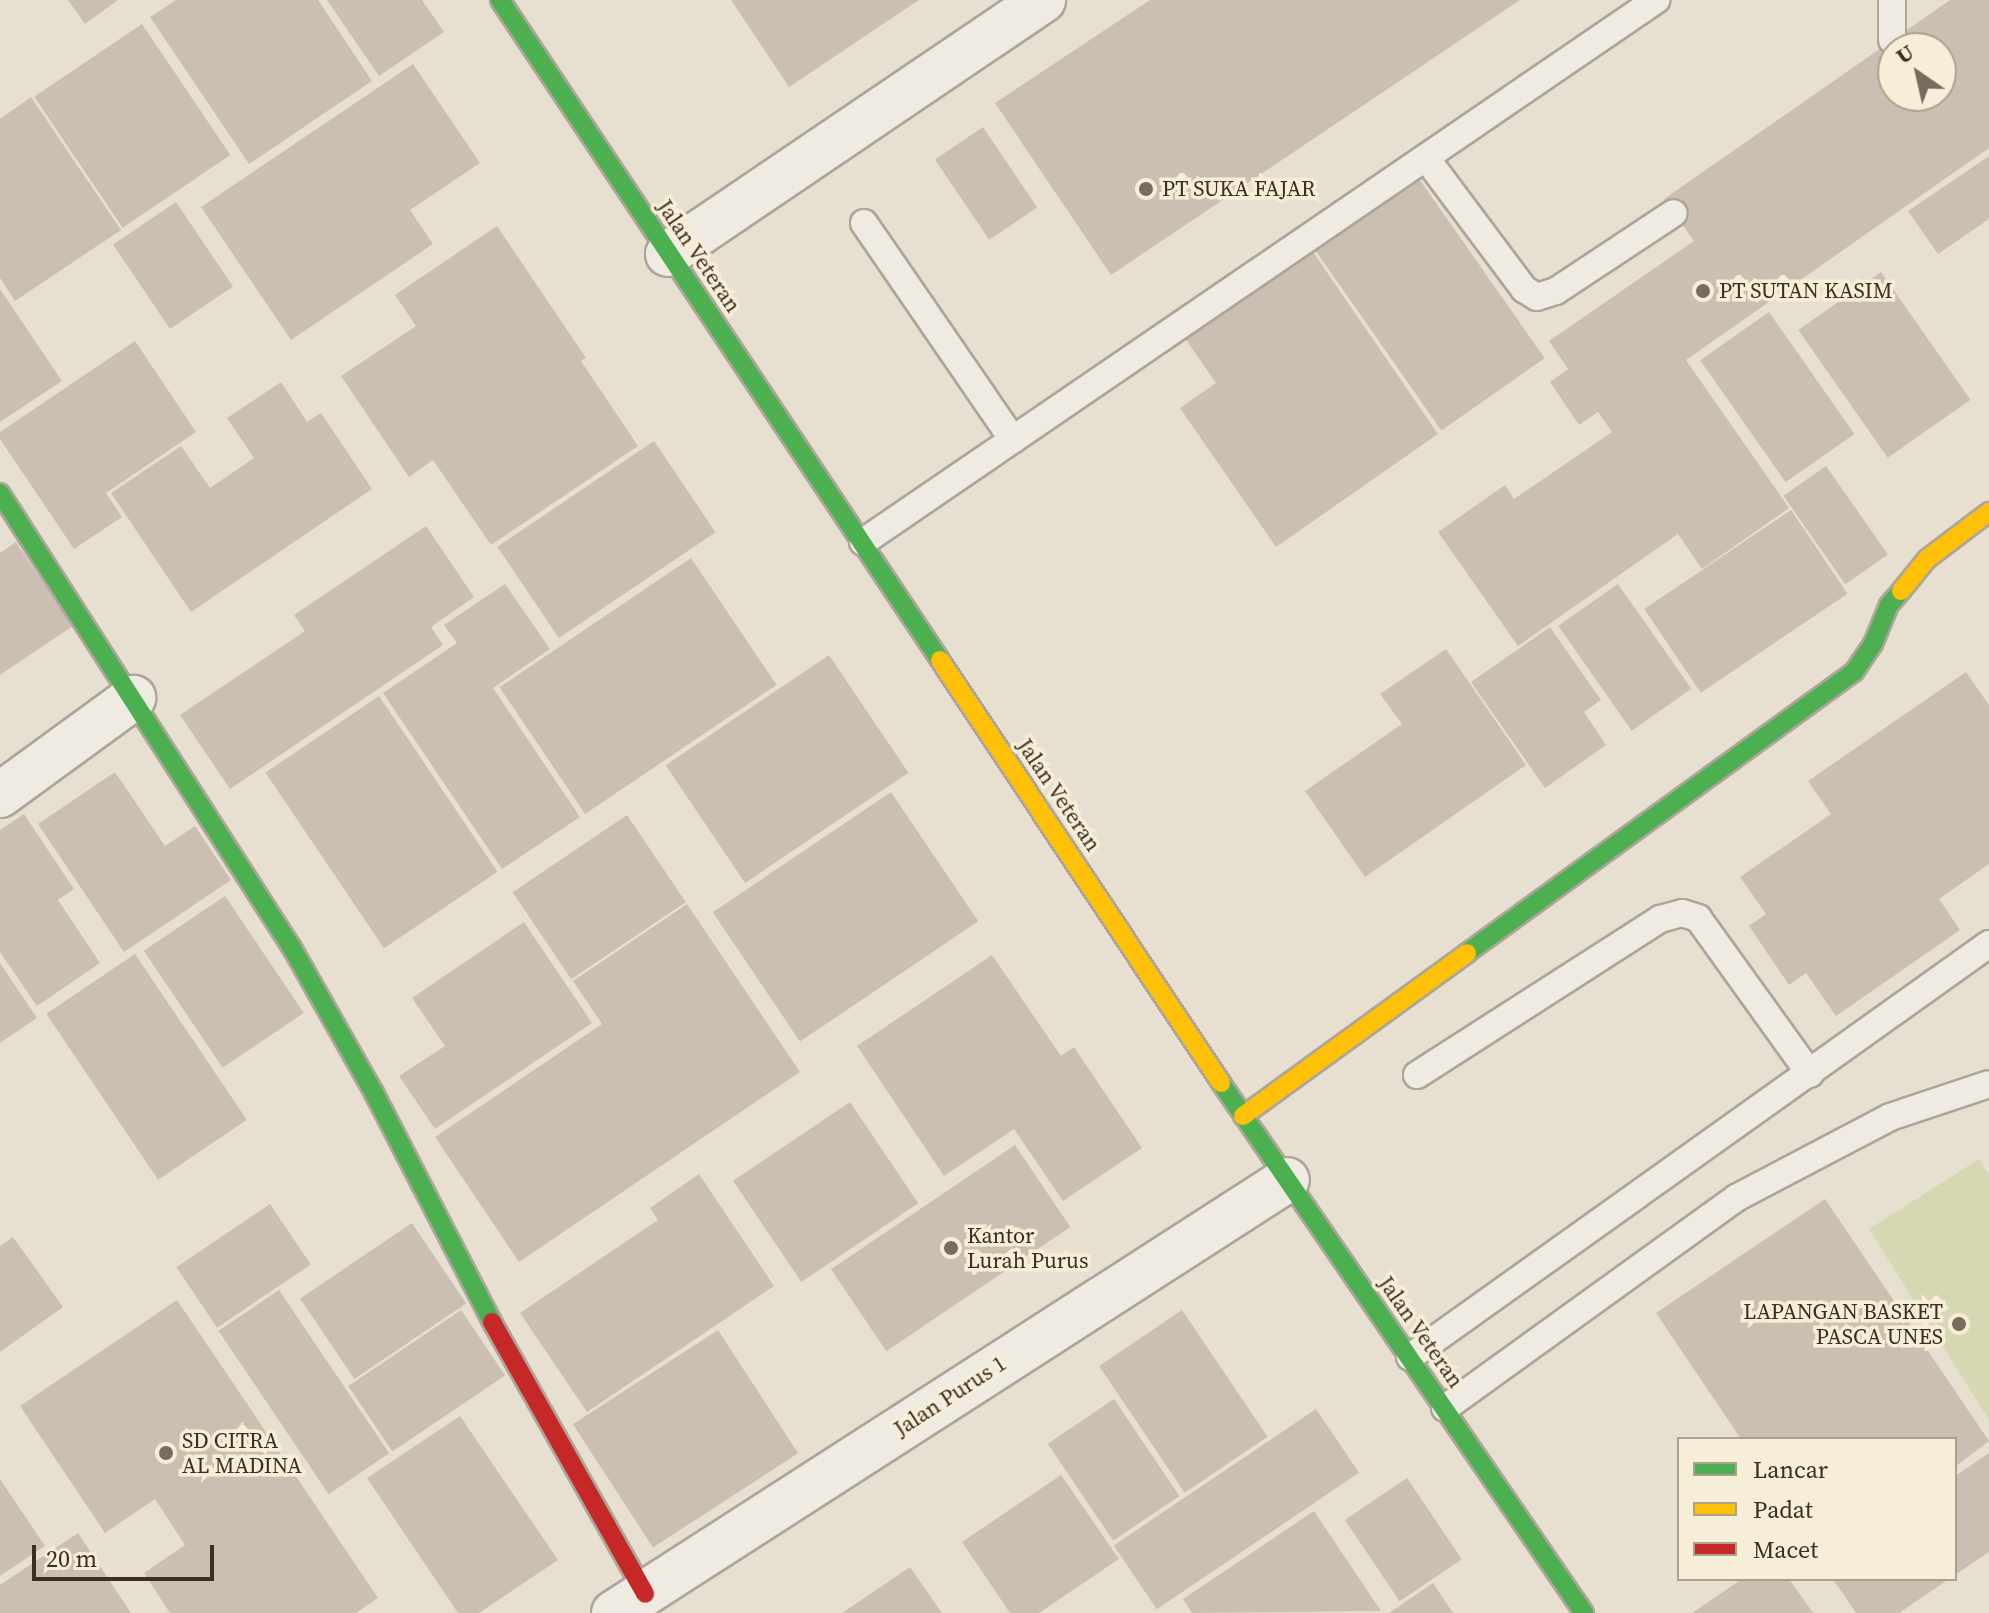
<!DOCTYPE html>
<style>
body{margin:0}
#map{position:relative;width:1989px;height:1613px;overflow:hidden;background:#e7e0d1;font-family:"Source Serif 4",serif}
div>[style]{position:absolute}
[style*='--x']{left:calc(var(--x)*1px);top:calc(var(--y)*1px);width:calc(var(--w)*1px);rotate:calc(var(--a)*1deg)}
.green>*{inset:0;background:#d6d7b3}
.building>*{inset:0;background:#cbbfb2;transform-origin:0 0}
.roads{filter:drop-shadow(2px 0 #ada599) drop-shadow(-2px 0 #ada599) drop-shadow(0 2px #ada599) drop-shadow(0 -2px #ada599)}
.lane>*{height:26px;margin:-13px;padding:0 13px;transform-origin:13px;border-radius:13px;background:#efebe3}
.street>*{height:44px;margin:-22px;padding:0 22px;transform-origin:22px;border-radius:22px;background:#efebe3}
.fast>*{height:18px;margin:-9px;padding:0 9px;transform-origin:9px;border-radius:9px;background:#4caf50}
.slow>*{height:18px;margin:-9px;padding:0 9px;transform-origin:9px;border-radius:9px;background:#ffc107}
.jam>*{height:18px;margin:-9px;padding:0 9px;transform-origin:9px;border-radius:9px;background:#c62828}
.dots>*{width:22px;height:22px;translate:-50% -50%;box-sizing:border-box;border:4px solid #f7eed8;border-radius:50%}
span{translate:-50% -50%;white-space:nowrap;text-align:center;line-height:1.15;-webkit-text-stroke:7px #f7eed8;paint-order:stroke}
.poi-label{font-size:22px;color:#3d2e20}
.left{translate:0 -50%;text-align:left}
.right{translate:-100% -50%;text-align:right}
.street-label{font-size:22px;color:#3d2e20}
.legend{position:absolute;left:1677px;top:1437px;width:280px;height:144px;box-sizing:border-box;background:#f7eed8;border:2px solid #ada18e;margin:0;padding:10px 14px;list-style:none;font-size:24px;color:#3d2e20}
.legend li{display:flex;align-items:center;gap:16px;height:40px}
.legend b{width:40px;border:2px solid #ada18e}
.north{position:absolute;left:1877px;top:32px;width:80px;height:80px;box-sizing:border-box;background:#f7eed8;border:2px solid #ada18e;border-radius:50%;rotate:326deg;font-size:22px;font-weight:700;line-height:32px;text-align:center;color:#3d2e20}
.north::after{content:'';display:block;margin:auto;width:28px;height:36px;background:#786c5e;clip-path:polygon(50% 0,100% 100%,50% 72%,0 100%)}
.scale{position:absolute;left:32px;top:1545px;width:182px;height:36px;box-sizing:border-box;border:4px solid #3d2e20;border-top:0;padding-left:10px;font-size:24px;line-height:28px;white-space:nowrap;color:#3d2e20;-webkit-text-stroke:6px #f7eed8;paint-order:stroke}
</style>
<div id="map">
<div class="green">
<div style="clip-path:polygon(1979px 1159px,1989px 1175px,1989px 1420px,1869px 1229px)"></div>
</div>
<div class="building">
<div style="clip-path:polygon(68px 0,118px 0,85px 24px)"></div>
<div style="clip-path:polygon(176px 0,318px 0,372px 81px,249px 164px,150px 17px)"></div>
<div style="clip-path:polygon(327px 0,422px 0,444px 32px,379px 76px)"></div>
<div style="clip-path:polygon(731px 0,919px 0,789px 87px)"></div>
<div style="clip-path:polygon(1150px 0,1520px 0,1111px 275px,995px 103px)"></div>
<div style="clip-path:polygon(evenodd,1950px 0,1989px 0,1989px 148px,1686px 360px,1789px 508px,1702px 569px,1678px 534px,1518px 646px,1438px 532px,1505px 485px,1514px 499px,1612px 432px,1598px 412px,1579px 425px,1550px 382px,1568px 369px,1549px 341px,1694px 241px,1664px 199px,1950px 0,1893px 48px,1941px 48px,1941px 96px,1893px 96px,1893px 48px)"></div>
<div style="left:142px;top:24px;width:158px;height:130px;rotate:56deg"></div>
<div style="clip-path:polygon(413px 64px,480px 163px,410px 210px,433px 244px,291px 340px,201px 207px)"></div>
<div style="clip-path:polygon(31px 97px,121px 230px,15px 301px,0 278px,0 119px)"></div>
<div style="left:983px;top:127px;width:97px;height:58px;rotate:56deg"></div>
<div style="clip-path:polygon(1989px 156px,1989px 219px,1938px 254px,1908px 211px)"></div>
<div style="left:1415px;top:173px;width:226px;height:126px;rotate:55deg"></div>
<div style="left:176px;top:202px;width:102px;height:76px;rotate:56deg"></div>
<div style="clip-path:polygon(497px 226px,586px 358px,581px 361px,638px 446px,491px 545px,433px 460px,409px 477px,341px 376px,416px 326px,395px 295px)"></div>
<div style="clip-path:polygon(1309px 246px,1438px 434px,1276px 547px,1180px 408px,1216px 383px,1182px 334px)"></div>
<div style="left:1881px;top:272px;width:156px;height:101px;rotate:55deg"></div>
<div style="clip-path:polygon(0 289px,62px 381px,0 422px)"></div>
<div style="left:1769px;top:312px;width:149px;height:84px;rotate:55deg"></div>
<div style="clip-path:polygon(135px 341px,196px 432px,106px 493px,122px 517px,74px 549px,0 439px,0 432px)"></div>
<div style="clip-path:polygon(281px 382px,307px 422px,321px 413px,372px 489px,191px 612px,111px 493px,181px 446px,210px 488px,254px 458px,227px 418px)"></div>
<div style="left:654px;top:441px;width:110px;height:189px;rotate:56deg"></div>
<div style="left:1826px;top:466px;width:108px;height:52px;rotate:55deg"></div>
<div style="left:1791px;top:510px;width:101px;height:177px;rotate:56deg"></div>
<div style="clip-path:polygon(426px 526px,474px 597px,431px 627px,443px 645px,230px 789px,180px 715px,305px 631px,294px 615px)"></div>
<div style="clip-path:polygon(16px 542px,73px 626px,0 675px,0 553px)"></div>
<div style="left:691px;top:558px;width:153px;height:231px;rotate:56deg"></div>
<div style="clip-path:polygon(505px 584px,550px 649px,493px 688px,580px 817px,502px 869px,383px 693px,457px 643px,444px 625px)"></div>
<div style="left:1618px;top:584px;width:128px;height:73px;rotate:55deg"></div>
<div style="clip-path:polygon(1550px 627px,1601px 700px,1584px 712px,1606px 745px,1545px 788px,1471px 682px)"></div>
<div style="clip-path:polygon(1446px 649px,1526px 765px,1365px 877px,1305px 791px,1402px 724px,1380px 694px)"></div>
<div style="left:829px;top:655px;width:142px;height:197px;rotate:56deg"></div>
<div style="clip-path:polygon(1966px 672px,1989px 705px,1989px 864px,1939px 899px,1960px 930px,1836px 1016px,1806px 973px,1789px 985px,1749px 926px,1766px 914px,1740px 877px,1831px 814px,1808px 781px)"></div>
<div style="left:379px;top:696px;width:212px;height:137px;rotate:56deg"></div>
<div style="clip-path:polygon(115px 772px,165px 846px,195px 826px,231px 880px,124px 952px,38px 824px)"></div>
<div style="left:891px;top:792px;width:156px;height:215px;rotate:56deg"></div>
<div style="clip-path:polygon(24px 814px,74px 889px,58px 900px,100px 963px,37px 1006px,0 952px,0 830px)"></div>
<div style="left:627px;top:815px;width:105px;height:138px;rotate:56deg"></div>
<div style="left:225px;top:896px;width:141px;height:98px;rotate:56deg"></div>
<div style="clip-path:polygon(687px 904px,800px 1072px,519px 1262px,435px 1137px,602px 1024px,573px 981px)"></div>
<div style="clip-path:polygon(524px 922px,592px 1023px,435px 1129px,399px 1076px,445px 1046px,412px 998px)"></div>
<div style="left:135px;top:954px;width:200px;height:107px;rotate:56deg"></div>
<div style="clip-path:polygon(992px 955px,1061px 1056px,1074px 1047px,1142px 1148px,1063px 1201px,1014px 1129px,944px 1176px,857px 1046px)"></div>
<div style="clip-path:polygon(0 963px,37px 1018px,0 1043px)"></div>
<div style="left:850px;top:1102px;width:122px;height:141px;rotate:56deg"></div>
<div style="left:1015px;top:1145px;width:99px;height:222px;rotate:56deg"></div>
<div style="clip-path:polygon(699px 1174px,774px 1286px,587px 1412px,520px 1313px,658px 1220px,650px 1208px)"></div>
<div style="clip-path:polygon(1825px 1199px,1989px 1441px,1955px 1467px,1955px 1439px,1741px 1439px,1656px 1313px)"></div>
<div style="left:270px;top:1204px;width:73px;height:113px;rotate:56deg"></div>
<div style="left:412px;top:1223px;width:97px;height:135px;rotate:56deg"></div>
<div style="clip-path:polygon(13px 1237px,63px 1307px,0 1352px,0 1246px)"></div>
<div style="left:279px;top:1290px;width:197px;height:73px;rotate:56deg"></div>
<div style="clip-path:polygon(177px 1300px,378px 1598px,356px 1613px,170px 1613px,144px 1573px,185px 1545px,155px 1499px,105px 1533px,20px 1406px)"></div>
<div style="left:461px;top:1310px;width:79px;height:136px;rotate:56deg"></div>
<div style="left:1182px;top:1310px;width:153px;height:100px;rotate:56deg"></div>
<div style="left:718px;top:1330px;width:147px;height:173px;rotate:57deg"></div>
<div style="left:1114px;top:1399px;width:117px;height:80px;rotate:56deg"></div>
<div style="left:1316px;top:1409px;width:77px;height:244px;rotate:56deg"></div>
<div style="clip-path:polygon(460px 1416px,558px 1560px,479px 1613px,458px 1613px,367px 1478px)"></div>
<div style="clip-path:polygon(1989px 1453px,1989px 1552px,1955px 1575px,1955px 1476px)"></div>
<div style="clip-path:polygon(1061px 1475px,1119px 1559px,1039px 1613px,1010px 1613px,962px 1542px)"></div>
<div style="left:1407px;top:1478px;width:98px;height:75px;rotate:56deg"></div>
<div style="clip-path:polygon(0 1479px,45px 1546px,0 1576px)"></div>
<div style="clip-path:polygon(1314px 1511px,1381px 1611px,1192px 1613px,1183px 1599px)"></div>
<div style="clip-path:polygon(78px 1533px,131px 1613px,0 1613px,0 1585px)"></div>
<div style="clip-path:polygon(910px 1567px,942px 1613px,842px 1613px)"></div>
<div style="clip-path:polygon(1742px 1579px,1789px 1579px,1813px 1613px,1692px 1613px)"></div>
<div style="clip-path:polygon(1833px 1579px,1949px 1579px,1899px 1613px,1856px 1613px)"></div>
<div style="clip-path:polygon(1433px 1583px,1453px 1613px,1389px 1613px)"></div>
</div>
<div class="roads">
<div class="lane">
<div style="--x:1892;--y:0;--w:40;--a:90"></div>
<div style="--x:1426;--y:158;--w:164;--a:53.2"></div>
<div style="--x:1524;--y:289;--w:15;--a:32"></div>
<div style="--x:1537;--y:297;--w:20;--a:-18"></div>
<div style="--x:1556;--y:291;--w:141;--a:-33.5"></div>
<div style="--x:864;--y:223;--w:263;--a:55.5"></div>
<div style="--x:863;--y:542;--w:961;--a:-34.35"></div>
<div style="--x:1417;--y:1075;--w:289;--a:-32.7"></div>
<div style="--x:1660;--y:919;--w:23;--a:-15"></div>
<div style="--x:1682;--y:913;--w:17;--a:17"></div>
<div style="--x:1698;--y:918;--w:192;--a:54.3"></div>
<div style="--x:1410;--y:1357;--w:711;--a:-35.5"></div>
<div style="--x:1445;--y:1408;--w:359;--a:-35.8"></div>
<div style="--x:1736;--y:1198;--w:174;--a:-27.7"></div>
<div style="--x:1890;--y:1117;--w:104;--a:-18.4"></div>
</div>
<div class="street">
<div style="--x:668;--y:254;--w:453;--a:-34.1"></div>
<div style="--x:0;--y:795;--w:165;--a:-36.1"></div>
<div style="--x:614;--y:1613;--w:800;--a:-32.76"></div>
</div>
<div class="fast">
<div style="--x:500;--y:0;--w:793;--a:56.31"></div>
<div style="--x:0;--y:493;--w:541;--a:57.31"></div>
<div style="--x:292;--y:948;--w:167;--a:60.5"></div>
<div style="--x:374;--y:1093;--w:258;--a:62.7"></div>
<div style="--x:1467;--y:953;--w:478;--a:-36"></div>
<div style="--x:1854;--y:672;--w:34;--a:-56"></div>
<div style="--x:1873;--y:644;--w:42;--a:-67.7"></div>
<div style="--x:1889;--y:605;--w:18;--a:-49"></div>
<div style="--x:1221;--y:1083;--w:642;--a:55.59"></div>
</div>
<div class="slow">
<div style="--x:1901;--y:591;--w:41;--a:-50.9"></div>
<div style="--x:1927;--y:559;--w:78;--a:-37.2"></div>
<div style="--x:940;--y:660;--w:508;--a:56.4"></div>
<div style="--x:1243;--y:1116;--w:277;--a:-36"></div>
</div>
<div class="jam">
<div style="--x:492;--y:1322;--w:312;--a:60.6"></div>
</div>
</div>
<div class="dots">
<div style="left:1146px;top:189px;background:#786c5e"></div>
<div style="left:1703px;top:291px;background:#786c5e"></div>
<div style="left:951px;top:1248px;background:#786c5e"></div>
<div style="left:1959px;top:1324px;background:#786c5e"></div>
<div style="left:166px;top:1453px;background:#786c5e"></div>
</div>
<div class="poi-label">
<span class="left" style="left:1162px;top:189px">PT SUKA FAJAR</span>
<span class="left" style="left:1719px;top:291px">PT SUTAN KASIM</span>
<span class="left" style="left:967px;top:1248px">Kantor<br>Lurah Purus</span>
<span class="right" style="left:1943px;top:1324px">LAPANGAN BASKET<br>PASCA UNES</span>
<span class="left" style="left:182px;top:1453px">SD CITRA<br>AL MADINA</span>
</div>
<div class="street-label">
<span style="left:699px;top:256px;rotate:56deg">Jalan Veteran</span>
<span style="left:1059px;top:795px;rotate:56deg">Jalan Veteran</span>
<span style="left:1421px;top:1332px;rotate:55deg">Jalan Veteran</span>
<span style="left:950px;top:1396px;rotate:-33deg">Jalan Purus 1</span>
</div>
<ul class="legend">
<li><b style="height:10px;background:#4caf50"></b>Lancar</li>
<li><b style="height:10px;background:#ffc107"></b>Padat</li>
<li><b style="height:10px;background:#c62828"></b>Macet</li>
</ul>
<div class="north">U</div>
<div class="scale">20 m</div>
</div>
